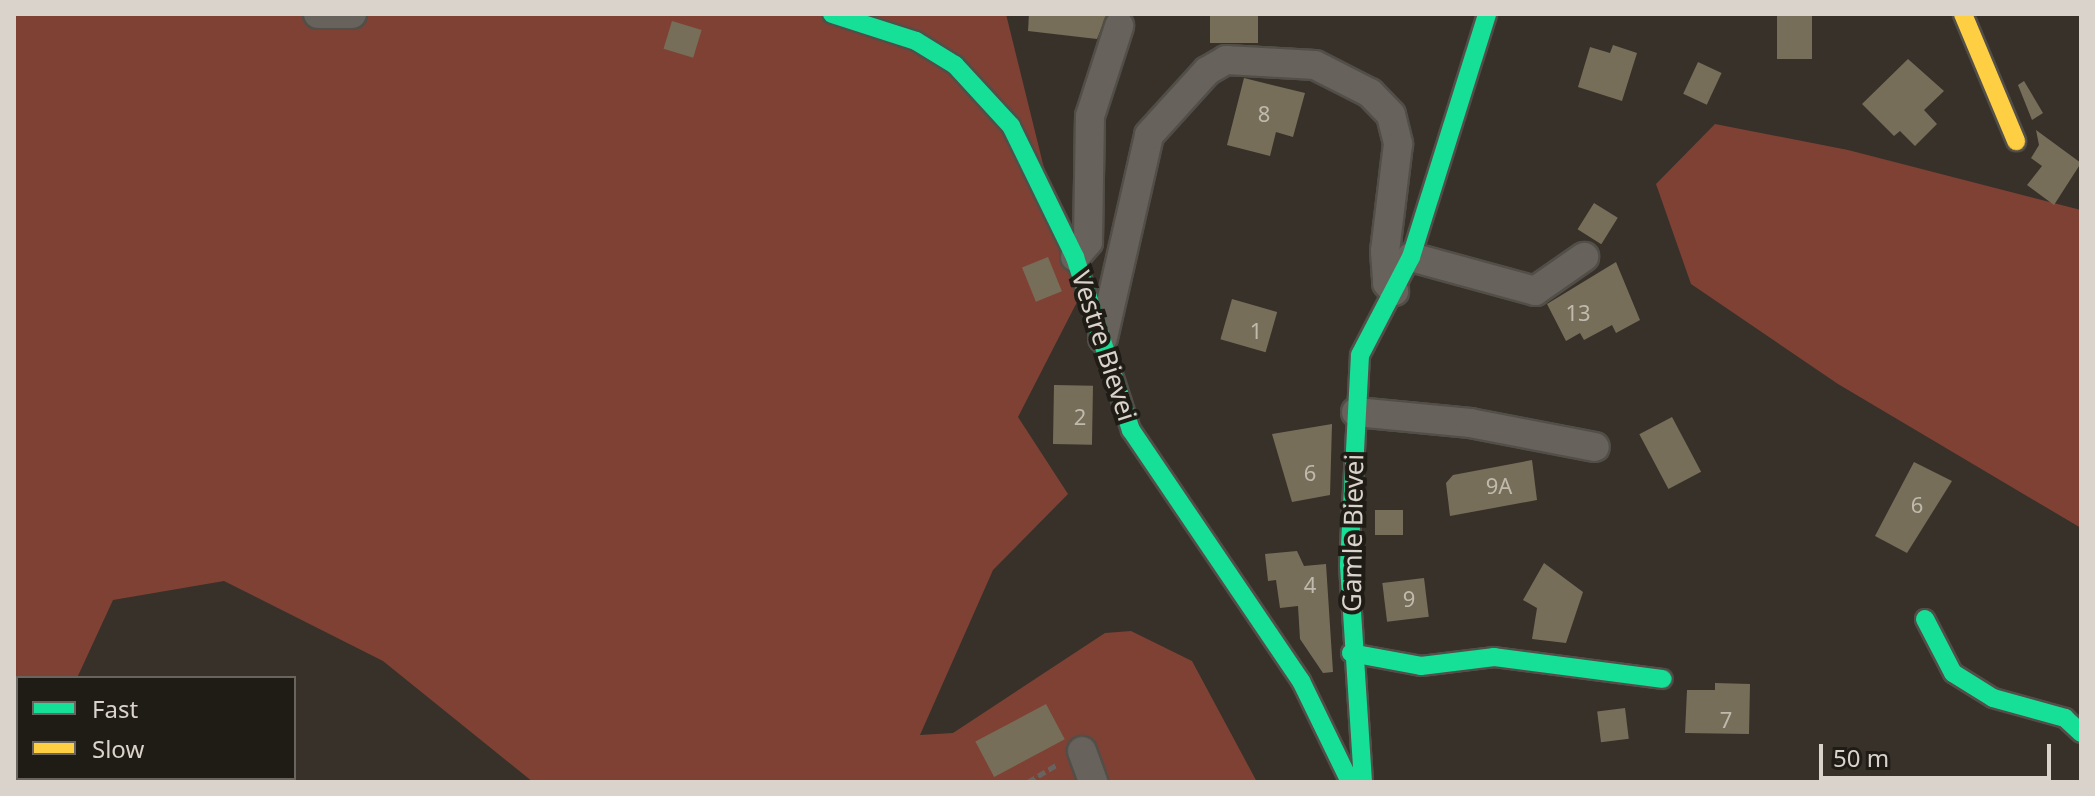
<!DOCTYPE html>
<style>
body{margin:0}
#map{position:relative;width:2095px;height:796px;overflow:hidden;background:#37312a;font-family:"Noto Sans",sans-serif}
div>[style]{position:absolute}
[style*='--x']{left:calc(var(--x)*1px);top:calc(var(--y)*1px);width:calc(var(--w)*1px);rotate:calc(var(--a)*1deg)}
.green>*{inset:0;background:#7f4134}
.building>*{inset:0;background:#776e59;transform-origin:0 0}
.path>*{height:5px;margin-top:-2.5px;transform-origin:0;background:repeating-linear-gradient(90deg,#68635f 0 8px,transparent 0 12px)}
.roads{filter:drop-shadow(2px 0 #524e48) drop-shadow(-2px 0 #524e48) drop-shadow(0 2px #524e48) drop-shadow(0 -2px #524e48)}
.street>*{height:28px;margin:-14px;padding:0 14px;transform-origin:14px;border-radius:14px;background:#67625c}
.fast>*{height:18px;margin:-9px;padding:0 9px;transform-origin:9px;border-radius:9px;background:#16e098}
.slow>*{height:18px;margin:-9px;padding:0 9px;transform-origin:9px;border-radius:9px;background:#ffcf43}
span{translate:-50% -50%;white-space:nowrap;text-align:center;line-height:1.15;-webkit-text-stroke:8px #1f1b15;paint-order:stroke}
.number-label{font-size:22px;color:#c0baae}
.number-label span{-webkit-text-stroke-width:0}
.street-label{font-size:26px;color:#d9d3cb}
.frame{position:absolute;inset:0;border:16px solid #d9d3cb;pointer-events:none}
.legend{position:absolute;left:16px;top:676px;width:280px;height:104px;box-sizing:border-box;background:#1f1b15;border:2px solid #69655e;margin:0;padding:10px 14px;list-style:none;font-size:24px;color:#d9d3cb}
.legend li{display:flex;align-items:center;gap:16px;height:40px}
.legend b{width:40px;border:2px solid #69655e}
.scale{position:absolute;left:1819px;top:744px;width:232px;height:36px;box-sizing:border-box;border:4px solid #d9d3cb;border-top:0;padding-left:10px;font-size:24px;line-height:28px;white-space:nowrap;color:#d9d3cb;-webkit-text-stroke:6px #1f1b15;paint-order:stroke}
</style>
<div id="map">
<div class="green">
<div style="clip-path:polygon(14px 14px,1006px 14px,1077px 302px,1018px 417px,1068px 494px,993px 570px,920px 735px,953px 733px,1105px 633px,1131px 631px,1192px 661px,1257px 782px,533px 782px,383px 661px,224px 581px,113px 600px,77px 678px,18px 678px,18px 778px,107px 782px,14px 782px)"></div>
<div style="clip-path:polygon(1715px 124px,1848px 150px,2081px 210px,2081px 528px,1838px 384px,1691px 284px,1656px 184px)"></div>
</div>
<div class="building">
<div style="clip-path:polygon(1029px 14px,1107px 14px,1097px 39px,1028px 31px)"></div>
<div style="left:1210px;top:14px;width:48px;height:29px"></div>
<div style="left:1777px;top:15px;width:35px;height:44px"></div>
<div style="left:672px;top:21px;width:31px;height:29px;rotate:17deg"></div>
<div style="clip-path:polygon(1613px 45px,1637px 53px,1622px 101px,1578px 87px,1590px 47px,1610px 53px)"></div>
<div style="clip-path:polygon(1908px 59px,1944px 91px,1924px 110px,1937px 124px,1915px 146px,1900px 131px,1894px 136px,1862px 104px)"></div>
<div style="left:1698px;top:62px;width:26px;height:35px;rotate:25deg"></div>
<div style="clip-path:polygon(1244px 78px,1305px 93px,1293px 137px,1276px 132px,1270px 156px,1227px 145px)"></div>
<div style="clip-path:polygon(2024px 81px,2043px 113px,2032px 120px,2018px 85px)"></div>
<div style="clip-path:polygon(2036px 130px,2081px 163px,2054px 205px,2027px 185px,2042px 166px,2031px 158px,2039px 145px)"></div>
<div style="left:1594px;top:203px;width:28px;height:31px;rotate:32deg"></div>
<div style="left:1048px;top:257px;width:37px;height:28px;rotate:68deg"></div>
<div style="clip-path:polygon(1616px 262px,1640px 320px,1616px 333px,1612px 325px,1584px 340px,1580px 333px,1566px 341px,1547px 304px)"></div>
<div style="left:1232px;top:299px;width:47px;height:42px;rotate:16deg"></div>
<div style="left:1054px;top:385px;width:39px;height:59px;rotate:1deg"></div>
<div style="left:1672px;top:417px;width:62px;height:37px;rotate:62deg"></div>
<div style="clip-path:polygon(1332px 424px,1330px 495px,1292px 502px,1272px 434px)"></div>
<div style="clip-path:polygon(1532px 460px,1537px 500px,1450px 516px,1446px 483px,1453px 475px)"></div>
<div style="clip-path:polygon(1914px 462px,1952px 481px,1907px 553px,1875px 536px)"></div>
<div style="left:1375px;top:510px;width:28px;height:25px"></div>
<div style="clip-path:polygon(1297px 551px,1304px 566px,1326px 564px,1333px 672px,1323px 673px,1300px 639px,1298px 606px,1280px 608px,1276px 580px,1268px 581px,1265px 554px)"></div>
<div style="clip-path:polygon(1544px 563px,1583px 592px,1566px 643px,1532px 639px,1537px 608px,1523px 600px)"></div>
<div style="left:1424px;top:578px;width:39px;height:42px;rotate:83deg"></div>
<div style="clip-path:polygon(1715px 683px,1750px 684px,1749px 734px,1685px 733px,1687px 690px,1715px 690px)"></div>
<div style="left:1046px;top:704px;width:40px;height:80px;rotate:62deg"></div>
<div style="left:1625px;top:708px;width:31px;height:28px;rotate:83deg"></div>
</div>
<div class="path">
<div style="--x:1028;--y:782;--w:35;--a:-31"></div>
</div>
<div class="roads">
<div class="street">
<div style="--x:318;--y:14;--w:34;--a:0"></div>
<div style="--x:1075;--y:257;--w:20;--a:-49"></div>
<div style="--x:1088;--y:242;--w:126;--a:-89.1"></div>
<div style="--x:1090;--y:116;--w:95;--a:-72.1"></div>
<div style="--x:1411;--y:257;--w:129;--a:15.3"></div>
<div style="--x:1535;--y:291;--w:60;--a:-34.8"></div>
<div style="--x:1103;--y:338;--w:208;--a:-77.2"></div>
<div style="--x:1149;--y:135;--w:86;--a:-47.8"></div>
<div style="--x:1207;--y:71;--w:22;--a:-30"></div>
<div style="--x:1226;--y:60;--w:89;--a:3.2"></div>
<div style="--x:1315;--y:65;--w:62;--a:27"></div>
<div style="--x:1370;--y:93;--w:30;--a:46"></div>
<div style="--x:1391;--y:115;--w:30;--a:76"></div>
<div style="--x:1398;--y:144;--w:108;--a:96.9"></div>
<div style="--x:1385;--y:251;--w:32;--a:86"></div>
<div style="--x:1387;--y:283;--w:11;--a:49"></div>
<div style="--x:1356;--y:412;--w:115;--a:5.5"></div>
<div style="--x:1470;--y:423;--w:127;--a:10.9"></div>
<div style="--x:1082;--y:751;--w:33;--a:70"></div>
</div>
<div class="fast">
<div style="--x:832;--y:14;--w:88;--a:17.8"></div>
<div style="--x:916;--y:41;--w:46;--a:31.6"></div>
<div style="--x:955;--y:65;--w:83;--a:47.4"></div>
<div style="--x:1011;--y:126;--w:146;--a:64"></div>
<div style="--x:1075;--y:257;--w:182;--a:72.1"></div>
<div style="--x:1131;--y:430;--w:303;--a:55.9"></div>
<div style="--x:1301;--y:681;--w:112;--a:64.1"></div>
<div style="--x:1925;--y:619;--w:61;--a:62.6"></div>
<div style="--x:1953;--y:673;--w:47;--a:32"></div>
<div style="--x:1993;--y:698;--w:75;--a:15.5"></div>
<div style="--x:2065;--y:718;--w:22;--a:43"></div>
<div style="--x:1351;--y:653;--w:71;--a:10.5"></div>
<div style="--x:1421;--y:666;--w:74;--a:-7"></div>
<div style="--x:1494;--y:657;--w:170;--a:7.4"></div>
<div style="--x:1363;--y:782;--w:217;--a:-93.7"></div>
<div style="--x:1349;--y:565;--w:210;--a:-87"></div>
<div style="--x:1360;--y:355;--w:110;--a:-62.5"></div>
<div style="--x:1411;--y:257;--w:255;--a:-72.6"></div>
</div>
<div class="slow">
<div style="--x:1963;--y:14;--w:138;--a:67.3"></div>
</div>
</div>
<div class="number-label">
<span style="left:1264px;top:114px">8</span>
<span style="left:1578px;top:313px">13</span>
<span style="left:1256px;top:331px">1</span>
<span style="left:1080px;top:417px">2</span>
<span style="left:1310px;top:473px">6</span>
<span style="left:1499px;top:486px">9A</span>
<span style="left:1917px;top:505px">6</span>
<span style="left:1310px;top:585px">4</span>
<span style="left:1409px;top:599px">9</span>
<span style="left:1726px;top:720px">7</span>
</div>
<div class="street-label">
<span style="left:1104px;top:346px;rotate:72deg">Vestre Bievei</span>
<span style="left:1353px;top:533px;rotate:-89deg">Gamle Bievei</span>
</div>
<div class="frame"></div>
<ul class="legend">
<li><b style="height:10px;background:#16e098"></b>Fast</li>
<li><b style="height:10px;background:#ffcf43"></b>Slow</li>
</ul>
<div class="scale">50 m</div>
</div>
